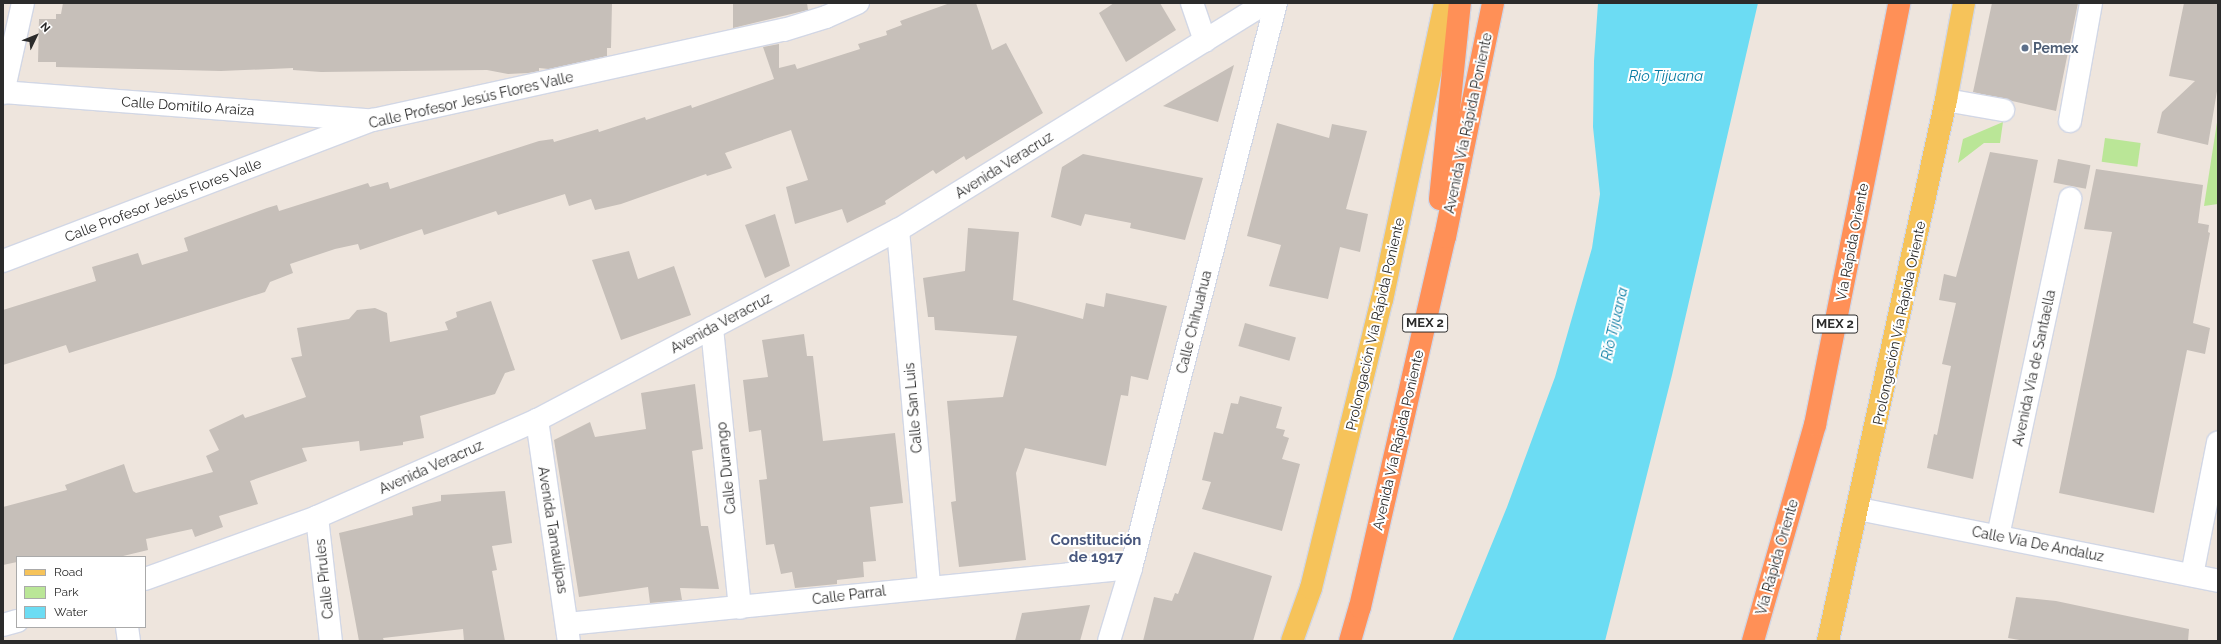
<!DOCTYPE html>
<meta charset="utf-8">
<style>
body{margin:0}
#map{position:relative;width:2221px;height:644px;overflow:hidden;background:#eee5dd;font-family:Raleway,sans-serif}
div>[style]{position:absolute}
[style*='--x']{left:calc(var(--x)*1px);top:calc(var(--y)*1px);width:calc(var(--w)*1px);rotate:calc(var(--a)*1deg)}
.green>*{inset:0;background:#bae697;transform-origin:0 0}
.water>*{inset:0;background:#6cdcf3}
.building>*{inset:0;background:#c6bfb9;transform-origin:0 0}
.roads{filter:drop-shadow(1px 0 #d2d7e5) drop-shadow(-1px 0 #d2d7e5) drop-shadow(0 1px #d2d7e5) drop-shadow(0 -1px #d2d7e5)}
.minor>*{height:22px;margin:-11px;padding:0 11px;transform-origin:11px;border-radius:11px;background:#fff}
.major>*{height:22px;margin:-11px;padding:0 11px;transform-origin:11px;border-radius:11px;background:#f6c35a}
.highway>*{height:22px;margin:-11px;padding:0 11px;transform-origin:11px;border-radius:11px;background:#ff9057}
.dots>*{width:11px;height:11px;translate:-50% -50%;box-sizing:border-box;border:2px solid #fff;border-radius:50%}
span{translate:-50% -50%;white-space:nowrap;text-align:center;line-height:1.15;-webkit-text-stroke:4px #fff;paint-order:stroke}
.shield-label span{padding:1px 3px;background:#fff;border:1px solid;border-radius:3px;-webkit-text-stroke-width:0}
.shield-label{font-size:13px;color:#2b2b2b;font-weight:700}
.service-label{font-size:14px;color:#4e5e75;font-weight:700}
.left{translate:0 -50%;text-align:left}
.street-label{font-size:14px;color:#2b2b2b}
.water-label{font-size:15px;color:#087ca3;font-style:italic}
.neighbourhood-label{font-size:15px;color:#49587e;font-weight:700}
.frame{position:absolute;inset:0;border:4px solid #2b2b2b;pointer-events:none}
.legend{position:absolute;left:16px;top:556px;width:130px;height:72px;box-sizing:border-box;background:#fff;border:1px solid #aaa;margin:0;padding:5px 7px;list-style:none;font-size:12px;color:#2b2b2b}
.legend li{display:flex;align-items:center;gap:8px;height:20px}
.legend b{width:20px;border:1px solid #aaa}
.north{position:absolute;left:16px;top:16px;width:40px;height:40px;-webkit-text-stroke:3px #fff;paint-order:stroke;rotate:47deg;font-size:11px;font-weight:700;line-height:16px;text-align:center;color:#2b2b2b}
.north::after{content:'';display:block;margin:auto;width:14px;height:18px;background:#2b2b2b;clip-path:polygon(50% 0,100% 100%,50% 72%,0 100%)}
</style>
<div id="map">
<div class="green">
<div style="clip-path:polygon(2218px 116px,2218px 204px,2204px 206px)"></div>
<div style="clip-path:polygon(2003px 122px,2000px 143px,1984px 143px,1958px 163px,1963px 139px)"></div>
<div style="left:2105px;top:138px;width:36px;height:24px;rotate:8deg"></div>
</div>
<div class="water">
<div style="clip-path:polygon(1598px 3px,1758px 3px,1672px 375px,1605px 641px,1452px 641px,1507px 507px,1555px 377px,1592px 248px,1600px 194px,1593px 127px,1594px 61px)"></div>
</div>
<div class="building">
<div style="clip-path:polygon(63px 3px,612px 3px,611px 48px,607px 48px,607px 56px,549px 69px,539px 68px,539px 71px,528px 73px,508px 74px,487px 70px,321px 72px,293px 70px,293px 68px,221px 71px,56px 67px,56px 62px,38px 62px,39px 19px,56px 19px,56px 14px,61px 14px)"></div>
<div style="clip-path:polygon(733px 3px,807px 3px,808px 10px,733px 28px)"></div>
<div style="clip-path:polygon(950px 3px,976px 3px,992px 50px,1006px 43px,1043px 113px,966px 160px,964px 156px,936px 174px,933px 170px,885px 201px,886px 204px,847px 223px,842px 209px,795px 224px,786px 187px,808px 180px,791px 130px,725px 153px,732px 168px,707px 176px,706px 174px,621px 204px,595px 210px,591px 199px,569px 206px,565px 194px,498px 215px,496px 211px,424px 235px,422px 229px,360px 250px,358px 244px,335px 249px,290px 264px,293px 273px,270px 282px,265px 292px,69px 353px,66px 345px,3px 365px,3px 310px,96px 281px,92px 267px,138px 253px,142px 265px,188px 251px,184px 238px,267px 208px,277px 205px,279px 211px,368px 183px,370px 187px,388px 182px,390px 189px,539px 141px,553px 139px,554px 142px,598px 129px,599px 132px,645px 117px,646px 120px,691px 105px,692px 108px,774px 79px,763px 47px,779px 44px,779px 68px,795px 64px,797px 69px,860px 49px,858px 44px,887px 35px,886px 31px,902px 25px,900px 21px)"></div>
<div style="clip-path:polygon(1114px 3px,1160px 3px,1176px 30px,1126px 62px,1099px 13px)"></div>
<div style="clip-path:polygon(1992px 3px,2078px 3px,2056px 111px,1973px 92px)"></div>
<div style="clip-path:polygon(2184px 3px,2218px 3px,2218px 85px,2208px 145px,2157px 133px,2162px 112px,2195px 81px,2169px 76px)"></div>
<div style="clip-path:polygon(1234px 65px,1218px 122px,1163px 106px)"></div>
<div style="clip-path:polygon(1277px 123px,1329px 138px,1332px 124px,1367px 131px,1346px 209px,1368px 214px,1360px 252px,1340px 247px,1328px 299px,1269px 286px,1281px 245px,1247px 236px)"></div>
<div style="clip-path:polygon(1990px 152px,2038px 160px,1973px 479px,1927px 468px,1934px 434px,1937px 435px,1951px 366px,1942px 364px,1956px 303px,1939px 300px,1944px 274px,1956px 277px)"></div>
<div style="clip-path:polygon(1083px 154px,1203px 178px,1185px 240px,1130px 228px,1131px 223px,1085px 214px,1081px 226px,1051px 217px,1062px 167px)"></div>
<div style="left:2058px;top:159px;width:33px;height:24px;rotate:11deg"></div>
<div style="clip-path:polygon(2096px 169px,2203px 185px,2198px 223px,2209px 225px,2208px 232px,2210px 233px,2193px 323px,2210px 328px,2205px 354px,2187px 350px,2154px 513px,2059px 493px,2112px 232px,2084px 229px)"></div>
<div style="clip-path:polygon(775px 214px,790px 266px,765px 278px,745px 225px)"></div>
<div style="clip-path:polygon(968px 228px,1019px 232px,1013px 300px,1083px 319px,1086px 303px,1104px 307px,1106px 293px,1167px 306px,1148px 380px,1131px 376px,1128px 396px,1121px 395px,1106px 466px,1025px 448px,1016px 473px,1026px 560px,959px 567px,951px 502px,956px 501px,947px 401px,1003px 397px,1017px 336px,935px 330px,934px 317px,928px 317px,923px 278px,965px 271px)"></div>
<div style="clip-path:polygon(629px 251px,638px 279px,674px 266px,691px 315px,621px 340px,592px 260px)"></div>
<div style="clip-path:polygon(491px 301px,515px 370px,505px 373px,495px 394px,420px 416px,424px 438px,403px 442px,403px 445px,360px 451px,359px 441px,302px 448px,307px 461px,250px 481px,258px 504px,219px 516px,223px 527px,195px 537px,192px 529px,146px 539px,148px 550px,119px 557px,17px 557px,17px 562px,3px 565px,3px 507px,67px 490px,65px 485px,124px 464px,133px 491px,136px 493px,213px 472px,206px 456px,219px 450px,209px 430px,243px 414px,245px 418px,306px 397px,291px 358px,302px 356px,297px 328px,349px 319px,357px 310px,375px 308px,387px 313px,390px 342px,448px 330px,445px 322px,457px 317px,456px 312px)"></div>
<div style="left:1245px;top:323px;width:53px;height:24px;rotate:16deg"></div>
<div style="clip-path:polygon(804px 334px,807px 356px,813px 356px,823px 441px,895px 433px,903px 503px,870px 507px,876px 561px,863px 562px,864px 577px,837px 580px,837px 584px,795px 588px,792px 572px,781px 574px,774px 544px,766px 545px,759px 480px,767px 479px,761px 430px,749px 432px,743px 380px,768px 377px,762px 340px)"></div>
<div style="clip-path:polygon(695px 384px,703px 449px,692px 451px,701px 526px,708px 526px,719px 589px,680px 588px,682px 600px,650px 603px,648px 587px,579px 597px,554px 440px,590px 422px,595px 437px,646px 429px,641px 393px)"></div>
<div style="clip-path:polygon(1240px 396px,1282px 407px,1276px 428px,1285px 430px,1283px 436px,1289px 438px,1282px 459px,1300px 464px,1282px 531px,1202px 509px,1211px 482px,1202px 480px,1214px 432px,1223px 434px,1231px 403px,1238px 404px)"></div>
<div style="clip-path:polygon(505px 491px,512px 543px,492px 546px,497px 570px,492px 571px,505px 641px,464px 641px,463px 629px,383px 638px,384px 641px,359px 641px,339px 533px,413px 515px,412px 507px,441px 501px,441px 495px)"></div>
<div style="clip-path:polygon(1194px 552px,1272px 576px,1253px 641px,1143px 641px,1154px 597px,1172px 601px,1175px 593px,1178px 594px)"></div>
<div style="clip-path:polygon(2016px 597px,2056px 601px,2189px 629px,2188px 641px,2025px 641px,2008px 638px)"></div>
<div style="clip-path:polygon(1090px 605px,1080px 641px,1015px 641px,1022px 613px)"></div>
</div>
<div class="roads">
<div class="minor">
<div style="--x:1192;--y:3;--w:40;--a:71.1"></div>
<div style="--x:3;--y:92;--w:365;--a:4.4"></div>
<div style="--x:3;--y:93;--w:92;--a:-77.5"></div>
<div style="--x:1946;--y:100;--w:58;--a:10"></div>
<div style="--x:2070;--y:121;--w:120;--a:-79.9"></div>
<div style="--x:898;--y:230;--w:357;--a:85"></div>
<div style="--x:3;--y:261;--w:396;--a:-20.9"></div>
<div style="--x:373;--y:120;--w:421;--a:-12.4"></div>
<div style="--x:784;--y:30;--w:44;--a:-17.2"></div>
<div style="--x:826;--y:17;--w:35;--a:-24"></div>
<div style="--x:712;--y:328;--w:281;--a:84.3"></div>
<div style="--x:537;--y:420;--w:223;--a:81.8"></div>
<div style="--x:1859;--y:509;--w:366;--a:11.3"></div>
<div style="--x:317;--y:517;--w:125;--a:83.6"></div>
<div style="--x:1998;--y:536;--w:345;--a:-77.9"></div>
<div style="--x:2192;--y:575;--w:135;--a:-78.9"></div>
<div style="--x:145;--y:579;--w:183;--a:-19.8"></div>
<div style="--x:317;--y:517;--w:240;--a:-23.8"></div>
<div style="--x:537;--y:420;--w:408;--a:-27.8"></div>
<div style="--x:898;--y:230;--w:432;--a:-31.7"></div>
<div style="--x:567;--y:624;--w:567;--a:-5.67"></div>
<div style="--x:3;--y:625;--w:15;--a:-16"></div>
<div style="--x:127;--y:627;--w:14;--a:82"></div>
<div style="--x:1109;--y:641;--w:76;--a:-73.2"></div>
<div style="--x:1131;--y:568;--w:583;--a:-75.61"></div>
</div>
<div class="major">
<div style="--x:1292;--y:641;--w:56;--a:-70.3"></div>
<div style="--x:1311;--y:588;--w:297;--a:-76.2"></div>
<div style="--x:1382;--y:300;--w:304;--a:-78"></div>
<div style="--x:1828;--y:641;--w:554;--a:-77.7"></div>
<div style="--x:1946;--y:100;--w:99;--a:-79.5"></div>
</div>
<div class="highway">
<div style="--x:1440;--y:199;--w:197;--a:-84.2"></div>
<div style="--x:1350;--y:641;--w:35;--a:-74"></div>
<div style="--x:1360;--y:607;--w:380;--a:-77.1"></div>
<div style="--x:1445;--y:237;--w:239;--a:-78.4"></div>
<div style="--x:1753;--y:641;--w:225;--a:-74"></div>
<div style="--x:1815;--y:425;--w:430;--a:-78.7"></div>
</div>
</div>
<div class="dots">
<div style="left:2025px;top:48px;background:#5c6f8a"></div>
</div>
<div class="shield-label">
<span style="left:1425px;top:323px">MEX 2</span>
<span style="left:1835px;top:324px">MEX 2</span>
</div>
<div class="service-label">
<span class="left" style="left:2033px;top:48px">Pemex</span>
</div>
<div class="street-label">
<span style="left:471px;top:100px;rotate:-13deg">Calle Profesor Jesús Flores Valle</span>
<span style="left:188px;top:106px;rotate:4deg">Calle Domitilo Araiza</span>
<span style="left:1468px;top:123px;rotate:-78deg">Avenida Vía Rápida Poniente</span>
<span style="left:1004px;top:165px;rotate:-32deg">Avenida Veracruz</span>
<span style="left:163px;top:200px;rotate:-21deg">Calle Profesor Jesús Flores Valle</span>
<span style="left:1852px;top:242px;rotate:-79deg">Vía Rápida Oriente</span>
<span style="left:1194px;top:322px;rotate:-76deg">Calle Chihuahua</span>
<span style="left:721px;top:323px;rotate:-28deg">Avenida Veracruz</span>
<span style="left:1899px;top:323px;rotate:-78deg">Prolongación Vía Rápida Oriente</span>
<span style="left:1375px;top:324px;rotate:-77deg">Prolongación Vía Rápida Poniente</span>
<span style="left:2034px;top:368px;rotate:-78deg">Avenida Via de Santaella</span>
<span style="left:913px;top:408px;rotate:-95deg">Calle San Luis</span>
<span style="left:1398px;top:440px;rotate:-77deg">Avenida Vía Rápida Poniente</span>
<span style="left:431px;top:467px;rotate:-24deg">Avenida Veracruz</span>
<span style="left:726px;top:468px;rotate:-96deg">Calle Durango</span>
<span style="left:553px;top:530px;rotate:81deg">Avenida Tamaulipas</span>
<span style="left:2038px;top:544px;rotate:11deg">Calle Vía De Andaluz</span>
<span style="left:1777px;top:557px;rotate:-74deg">Vía Rápida Oriente</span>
<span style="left:324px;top:579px;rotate:-96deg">Calle Pirules</span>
<span style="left:849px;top:595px;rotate:-7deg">Calle Parral</span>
</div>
<div class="water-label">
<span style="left:1666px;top:77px">Rio Tijuana</span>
<span style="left:1615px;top:324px;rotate:-77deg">Río Tijuana</span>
</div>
<div class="neighbourhood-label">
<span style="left:1096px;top:549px">Constitución<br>de 1917</span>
</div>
<div class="frame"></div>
<ul class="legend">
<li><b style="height:5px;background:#f6c35a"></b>Road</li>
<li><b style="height:11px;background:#bae697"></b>Park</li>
<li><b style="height:11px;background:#6cdcf3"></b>Water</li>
</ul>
<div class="north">N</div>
</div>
